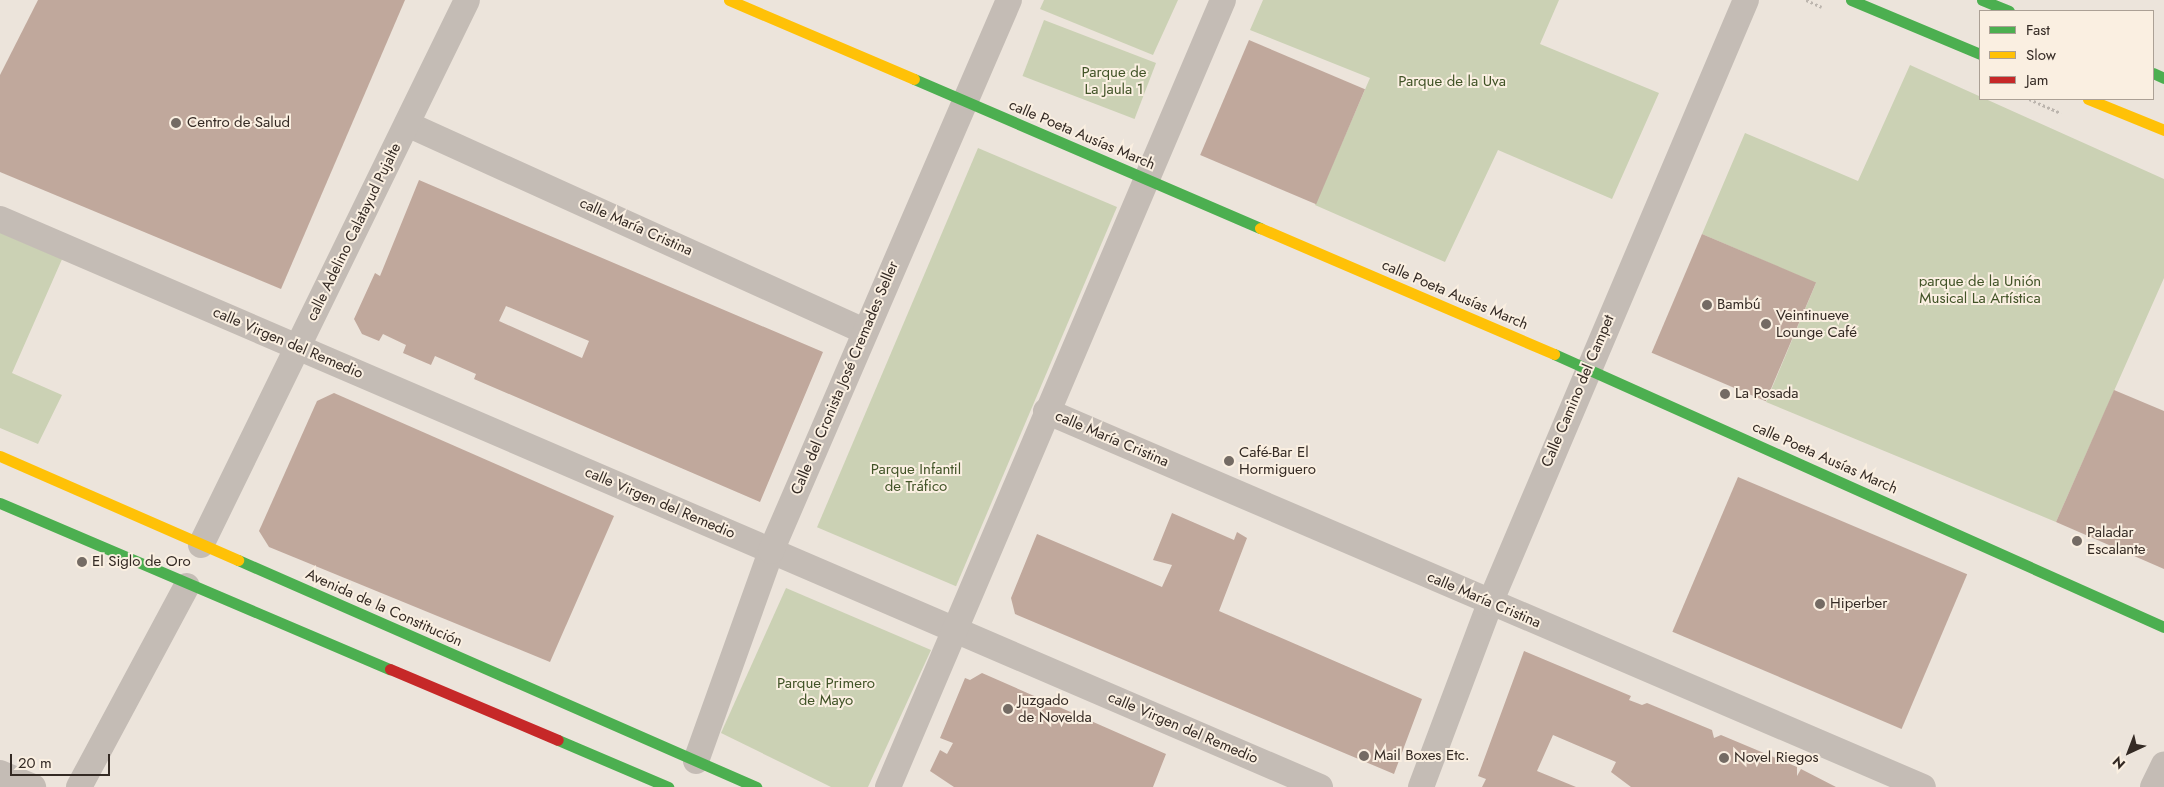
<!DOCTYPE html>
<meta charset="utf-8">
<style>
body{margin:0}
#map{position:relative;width:2164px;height:787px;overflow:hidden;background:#ece4db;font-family:Jost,sans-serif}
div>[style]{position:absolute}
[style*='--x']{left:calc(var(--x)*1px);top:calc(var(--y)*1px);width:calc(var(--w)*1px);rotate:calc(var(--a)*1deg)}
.green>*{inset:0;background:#cbd1b4;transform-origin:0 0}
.building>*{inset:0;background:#c0a89c;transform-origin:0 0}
.path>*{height:3px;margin-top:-1.5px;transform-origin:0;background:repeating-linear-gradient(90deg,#bcb5ae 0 2.5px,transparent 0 5px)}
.street>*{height:26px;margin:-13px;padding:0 13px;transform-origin:13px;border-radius:13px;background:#c4bcb5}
.fast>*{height:11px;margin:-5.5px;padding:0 5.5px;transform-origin:5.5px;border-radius:5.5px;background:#4caf50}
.slow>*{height:11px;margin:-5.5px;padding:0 5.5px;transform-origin:5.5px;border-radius:5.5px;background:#ffc107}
.jam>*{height:11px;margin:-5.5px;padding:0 5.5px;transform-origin:5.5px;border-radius:5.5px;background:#c62828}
.dots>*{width:14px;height:14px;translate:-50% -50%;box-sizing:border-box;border:2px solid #faefe1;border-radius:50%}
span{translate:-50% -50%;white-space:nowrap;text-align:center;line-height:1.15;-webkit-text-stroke:4px #faefe1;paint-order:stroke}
.park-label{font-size:15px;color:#415327}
.poi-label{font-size:15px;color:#342a24}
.left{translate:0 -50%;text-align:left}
.street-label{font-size:15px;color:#342a24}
.legend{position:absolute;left:1979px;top:10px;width:175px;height:90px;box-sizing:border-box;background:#faefe1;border:1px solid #aba095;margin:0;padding:6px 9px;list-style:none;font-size:15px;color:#342a24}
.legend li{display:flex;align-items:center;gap:10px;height:25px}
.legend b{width:25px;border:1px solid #aba095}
.north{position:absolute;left:2104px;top:727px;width:50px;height:50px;-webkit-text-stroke:4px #faefe1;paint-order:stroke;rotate:223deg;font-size:14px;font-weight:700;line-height:20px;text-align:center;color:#342a24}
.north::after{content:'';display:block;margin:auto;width:18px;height:22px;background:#342a24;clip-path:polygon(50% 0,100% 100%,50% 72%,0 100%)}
.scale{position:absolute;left:10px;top:754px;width:100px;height:22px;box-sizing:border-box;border:2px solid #342a24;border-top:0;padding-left:6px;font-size:15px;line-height:18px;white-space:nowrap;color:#342a24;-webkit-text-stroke:4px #faefe1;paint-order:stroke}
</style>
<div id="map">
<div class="green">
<div style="clip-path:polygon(1044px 0,1178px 0,1153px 55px,1040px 9px)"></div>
<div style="clip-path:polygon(1263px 0,1559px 0,1540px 44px,1659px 93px,1612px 199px,1498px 150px,1445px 262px,1315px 205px,1370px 78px,1250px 30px)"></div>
<div style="left:1044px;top:20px;width:120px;height:60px;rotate:21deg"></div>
<div style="clip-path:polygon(1910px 65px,2164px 179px,2164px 278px,2056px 522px,1766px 402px,1816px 283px,1702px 234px,1745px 133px,1858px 181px)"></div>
<div style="left:978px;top:148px;width:151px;height:412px;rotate:23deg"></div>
<div style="clip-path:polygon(0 230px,63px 257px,12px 373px,62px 395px,38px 444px,0 428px)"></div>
<div style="clip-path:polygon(786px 588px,931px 650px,868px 787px,831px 787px,721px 733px)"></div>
</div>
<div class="building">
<div style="clip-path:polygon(38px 0,405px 0,281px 289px,0 172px,0 75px)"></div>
<div style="left:1249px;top:40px;width:126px;height:125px;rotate:23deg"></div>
<div style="clip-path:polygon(evenodd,419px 180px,823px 352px,760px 502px,474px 379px,476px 374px,435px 356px,431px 365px,403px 353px,406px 345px,383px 334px,379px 341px,362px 334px,354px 319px,375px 273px,380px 276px,419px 180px,506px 306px,589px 341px,582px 358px,499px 321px,506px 306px)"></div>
<div style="left:1702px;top:234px;width:124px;height:129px;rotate:23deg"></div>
<div style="clip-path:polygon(2114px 390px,2164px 411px,2164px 569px,2056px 522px)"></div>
<div style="clip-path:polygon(334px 393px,614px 516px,550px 662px,269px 547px,259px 531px,317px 401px)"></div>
<div style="left:1738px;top:477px;width:249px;height:168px;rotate:23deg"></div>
<div style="clip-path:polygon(1172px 513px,1234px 540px,1237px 532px,1247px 538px,1219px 611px,1422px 699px,1394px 774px,1015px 614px,1011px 598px,1037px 534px,1162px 587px,1172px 565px,1153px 560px)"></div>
<div style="clip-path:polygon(1524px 651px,1631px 696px,1629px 700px,1642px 705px,1647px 703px,1712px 730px,1714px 738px,1721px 735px,1797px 767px,1797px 776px,1801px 769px,1836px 787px,1631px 787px,1611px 772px,1616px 762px,1553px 735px,1537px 771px,1576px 787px,1482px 787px,1486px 779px,1478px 776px)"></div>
<div style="clip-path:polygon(982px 673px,1166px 754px,1153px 787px,954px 787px,930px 771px,940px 750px,947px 754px,953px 743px,940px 738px,965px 678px,970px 680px)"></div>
</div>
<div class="path">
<div style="--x:1806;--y:0;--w:17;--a:24"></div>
<div style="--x:2029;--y:99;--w:35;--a:24"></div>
</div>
<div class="street">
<div style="--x:407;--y:124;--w:502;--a:24.37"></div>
<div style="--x:0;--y:219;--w:1437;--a:23.28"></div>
<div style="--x:1046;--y:411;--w:954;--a:23.21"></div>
<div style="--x:201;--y:545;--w:606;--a:-63.98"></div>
<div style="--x:696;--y:761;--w:223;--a:-70.3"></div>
<div style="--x:771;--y:551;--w:600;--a:-66.64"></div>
<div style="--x:0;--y:773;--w:36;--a:23"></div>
<div style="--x:79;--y:787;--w:228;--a:-61.8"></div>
<div style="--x:888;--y:787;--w:855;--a:-66.94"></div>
<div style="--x:1421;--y:787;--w:197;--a:-69.4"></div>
<div style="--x:1490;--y:603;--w:655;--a:-67"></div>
<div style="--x:2153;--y:787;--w:25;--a:-64"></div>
</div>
<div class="fast">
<div style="--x:1851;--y:0;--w:140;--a:22.7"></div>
<div style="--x:1982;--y:0;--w:29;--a:22"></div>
<div style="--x:2153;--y:73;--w:12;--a:24"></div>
<div style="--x:914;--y:79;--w:377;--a:23.3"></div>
<div style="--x:1554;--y:354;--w:668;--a:24.11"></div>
<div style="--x:0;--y:503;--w:424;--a:23.1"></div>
<div style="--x:238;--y:560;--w:566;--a:23.66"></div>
<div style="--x:558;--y:740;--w:120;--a:23.1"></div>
</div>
<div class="slow">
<div style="--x:729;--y:0;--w:201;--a:23.1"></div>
<div style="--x:2088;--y:99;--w:82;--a:22.2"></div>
<div style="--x:1260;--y:228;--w:320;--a:23.2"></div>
<div style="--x:0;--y:456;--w:260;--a:23.6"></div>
</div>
<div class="jam">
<div style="--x:390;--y:669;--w:182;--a:22.9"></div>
</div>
<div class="dots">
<div style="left:176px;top:123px;background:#746b64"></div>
<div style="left:1707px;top:305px;background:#746b64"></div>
<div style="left:1766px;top:324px;background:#746b64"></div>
<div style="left:1725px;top:394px;background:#746b64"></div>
<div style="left:1229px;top:461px;background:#746b64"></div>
<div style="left:2077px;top:541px;background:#746b64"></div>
<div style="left:82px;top:562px;background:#746b64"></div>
<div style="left:1820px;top:604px;background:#746b64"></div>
<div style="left:1008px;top:709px;background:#746b64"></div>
<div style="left:1364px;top:756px;background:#746b64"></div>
<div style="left:1724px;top:758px;background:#746b64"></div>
</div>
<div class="park-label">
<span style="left:1114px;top:81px">Parque de<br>La Jaula 1</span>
<span style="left:1452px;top:82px">Parque de la Uva</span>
<span style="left:1980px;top:290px">parque de la Unión<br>Musical La Artística</span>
<span style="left:916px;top:478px">Parque Infantil<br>de Tráfico</span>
<span style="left:826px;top:692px">Parque Primero<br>de Mayo</span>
</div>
<div class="poi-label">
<span class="left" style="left:187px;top:123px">Centro de Salud</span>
<span class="left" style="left:1717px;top:305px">Bambú</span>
<span class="left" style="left:1776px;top:324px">Veintinueve<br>Lounge Café</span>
<span class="left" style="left:1735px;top:394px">La Posada</span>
<span class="left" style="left:1239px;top:461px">Café-Bar El<br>Hormiguero</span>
<span class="left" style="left:2087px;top:541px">Paladar<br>Escalante</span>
<span class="left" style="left:92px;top:562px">El Siglo de Oro</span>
<span class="left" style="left:1830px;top:604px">Hiperber</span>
<span class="left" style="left:1018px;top:709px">Juzgado<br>de Novelda</span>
<span class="left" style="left:1374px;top:756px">Mail Boxes Etc.</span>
<span class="left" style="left:1734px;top:758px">Novel Riegos</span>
</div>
<div class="street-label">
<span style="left:1082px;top:135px;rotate:23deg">calle Poeta Ausías March</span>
<span style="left:636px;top:227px;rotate:24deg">calle María Cristina</span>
<span style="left:354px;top:232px;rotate:-64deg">calle Adelino Calatayud Pujalte</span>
<span style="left:1455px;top:295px;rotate:23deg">calle Poeta Ausías March</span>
<span style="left:288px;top:343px;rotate:23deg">calle Virgen del Remedio</span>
<span style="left:845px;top:378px;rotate:-67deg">Calle del Cronista José Cremades Seller</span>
<span style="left:1578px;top:391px;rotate:-67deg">Calle Camino del Campet</span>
<span style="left:1112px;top:439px;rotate:23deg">calle María Cristina</span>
<span style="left:1825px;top:458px;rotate:24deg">calle Poeta Ausías March</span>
<span style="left:660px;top:503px;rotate:23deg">calle Virgen del Remedio</span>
<span style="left:1484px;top:600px;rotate:23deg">calle María Cristina</span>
<span style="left:384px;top:608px;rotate:24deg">Avenida de la Constitución</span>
<span style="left:1183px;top:728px;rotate:23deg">calle Virgen del Remedio</span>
</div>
<ul class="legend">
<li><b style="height:6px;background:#4caf50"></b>Fast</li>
<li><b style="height:6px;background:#ffc107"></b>Slow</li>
<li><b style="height:6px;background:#c62828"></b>Jam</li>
</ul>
<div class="north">N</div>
<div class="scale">20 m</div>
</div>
